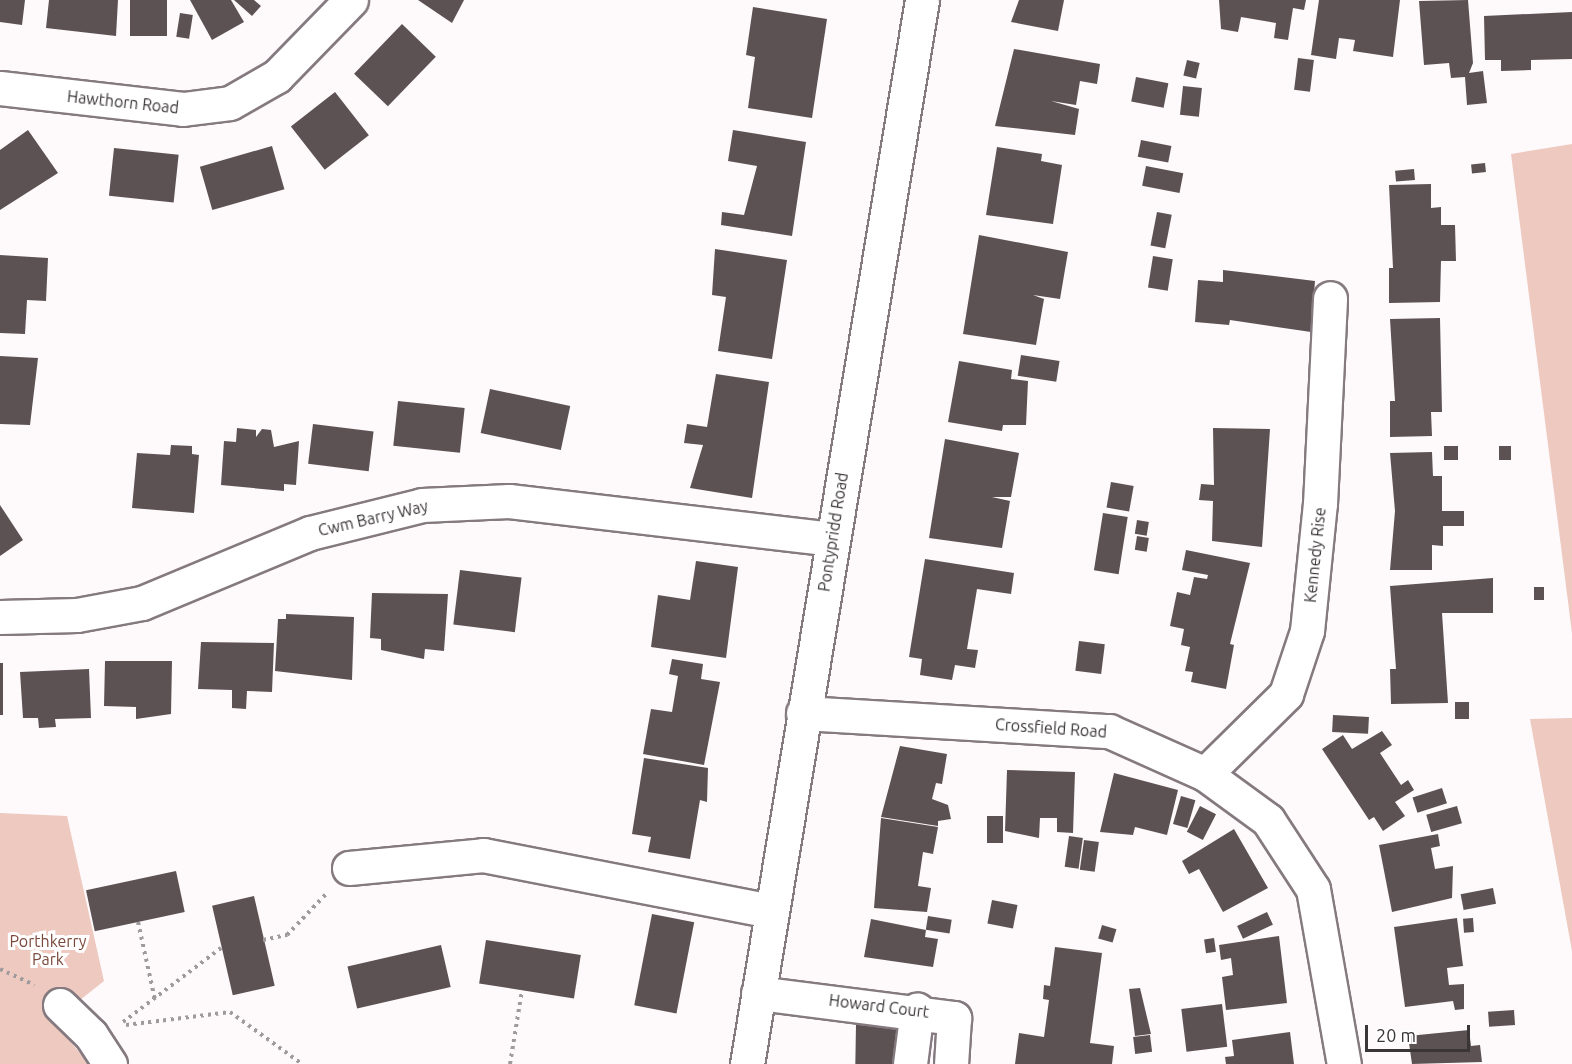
<!DOCTYPE html>
<style>
body{margin:0}
#map{position:relative;width:1572px;height:1064px;overflow:hidden;background:#fef9fb;font-family:Ubuntu,sans-serif}
div>[style]{position:absolute}
[style*='--x']{left:calc(var(--x)*1px);top:calc(var(--y)*1px);width:calc(var(--w)*1px);rotate:calc(var(--a)*1deg)}
.green>*{inset:0;background:#edc9c0}
.building>*{inset:0;background:#5d5253;transform-origin:0 0}
.path>*{height:4px;margin-top:-2px;transform-origin:0;background:repeating-linear-gradient(90deg,#9f9a9c 0 3px,transparent 0 7.5px)}
.roads{filter:drop-shadow(2px 0 #847a7f) drop-shadow(-2px 0 #847a7f) drop-shadow(0 2px #847a7f) drop-shadow(0 -2px #847a7f)}
.minor>*{height:33px;margin:-16.5px;padding:0 16.5px;transform-origin:16.5px;border-radius:16.5px;background:#fff}
.major>*{height:33px;margin:-16.5px;padding:0 16.5px;transform-origin:16.5px;border-radius:16.5px;background:#fff}
span{translate:-50% -50%;white-space:nowrap;text-align:center;line-height:1.15;-webkit-text-stroke:6px #fff;paint-order:stroke}
.street-label{font-size:16px;color:#3a3537}
.park-label{font-size:16px;color:#7a483a}
.scale{position:absolute;left:1365px;top:1025px;width:105px;height:27px;box-sizing:border-box;border:3px solid #3a3537;border-top:0;padding-left:8px;font-size:18px;line-height:21px;white-space:nowrap;color:#3a3537;-webkit-text-stroke:4px #fff;paint-order:stroke}
</style>
<div id="map">
<div class="green">
<div style="clip-path:polygon(1572px 144px,1572px 633px,1511px 154px)"></div>
<div style="clip-path:polygon(1572px 718px,1572px 951px,1530px 719px)"></div>
<div style="clip-path:polygon(0 813px,67px 816px,104px 981px,80px 1000px,71px 992px,49px 1016px,89px 1064px,0 1064px)"></div>
</div>
<div class="building">
<div style="clip-path:polygon(0 0,25px 0,22px 25px,0 22px)"></div>
<div style="clip-path:polygon(49px 0,118px 0,116px 36px,46px 28px)"></div>
<div style="left:130px;top:0;width:37px;height:36px"></div>
<div style="clip-path:polygon(190px 0,231px 0,244px 22px,212px 40px)"></div>
<div style="clip-path:polygon(234px 0,254px 0,261px 6px,252px 16px)"></div>
<div style="clip-path:polygon(418px 0,464px 0,452px 23px)"></div>
<div style="clip-path:polygon(1019px 0,1064px 0,1058px 31px,1011px 22px)"></div>
<div style="clip-path:polygon(1219px 0,1306px 0,1304px 10px,1293px 8px,1288px 40px,1274px 38px,1276px 23px,1241px 17px,1238px 32px,1221px 29px)"></div>
<div style="clip-path:polygon(1319px 0,1400px 0,1393px 57px,1353px 51px,1355px 40px,1339px 38px,1336px 59px,1311px 55px)"></div>
<div style="clip-path:polygon(1468px 0,1473px 63px,1469px 73px,1483px 71px,1487px 103px,1467px 105px,1465px 77px,1451px 78px,1449px 63px,1424px 65px,1419px 1px)"></div>
<div style="clip-path:polygon(753px 7px,827px 19px,812px 118px,748px 108px,755px 57px,746px 55px)"></div>
<div style="clip-path:polygon(1572px 12px,1572px 59px,1531px 60px,1531px 70px,1501px 71px,1501px 60px,1485px 60px,1484px 16px)"></div>
<div style="left:180px;top:13px;width:13px;height:24px;rotate:9deg"></div>
<div style="left:402px;top:24px;width:47px;height:69px;rotate:44deg"></div>
<div style="clip-path:polygon(1014px 49px,1100px 64px,1097px 84px,1080px 81px,1076px 105px,1051px 101px,1079px 109px,1075px 135px,995px 126px)"></div>
<div style="left:1298px;top:58px;width:16px;height:32px;rotate:7deg"></div>
<div style="left:1187px;top:60px;width:13px;height:16px;rotate:13deg"></div>
<div style="left:1136px;top:77px;width:33px;height:25px;rotate:11deg"></div>
<div style="left:1183px;top:86px;width:19px;height:29px;rotate:6deg"></div>
<div style="left:335px;top:92px;width:55px;height:56px;rotate:52deg"></div>
<div style="clip-path:polygon(28px 130px,58px 173px,0 210px,0 150px)"></div>
<div style="clip-path:polygon(733px 130px,806px 142px,792px 236px,721px 225px,722px 212px,744px 215px,757px 166px,728px 161px)"></div>
<div style="left:1141px;top:140px;width:31px;height:17px;rotate:11deg"></div>
<div style="left:272px;top:146px;width:45px;height:75px;rotate:74deg"></div>
<div style="clip-path:polygon(997px 147px,1042px 154px,1041px 161px,1062px 165px,1053px 224px,986px 215px)"></div>
<div style="left:114px;top:148px;width:65px;height:48px;rotate:6deg"></div>
<div style="left:1485px;top:163px;width:9px;height:14px;rotate:84deg"></div>
<div style="left:1146px;top:166px;width:38px;height:20px;rotate:11deg"></div>
<div style="left:1414px;top:169px;width:11px;height:19px;rotate:85deg"></div>
<div style="clip-path:polygon(1431px 184px,1431px 208px,1441px 207px,1441px 225px,1455px 225px,1456px 261px,1441px 261px,1440px 302px,1389px 303px,1389px 268px,1393px 268px,1389px 185px)"></div>
<div style="left:1157px;top:212px;width:15px;height:34px;rotate:11deg"></div>
<div style="clip-path:polygon(979px 235px,1068px 252px,1060px 299px,1033px 295px,1044px 299px,1036px 345px,963px 334px)"></div>
<div style="clip-path:polygon(715px 249px,787px 260px,772px 359px,718px 351px,726px 297px,712px 295px)"></div>
<div style="clip-path:polygon(0 255px,48px 258px,46px 301px,27px 300px,25px 334px,0 333px)"></div>
<div style="left:1153px;top:256px;width:20px;height:32px;rotate:9deg"></div>
<div style="clip-path:polygon(1223px 270px,1315px 281px,1311px 332px,1230px 320px,1229px 325px,1195px 322px,1198px 280px,1223px 282px)"></div>
<div style="clip-path:polygon(1440px 318px,1442px 412px,1431px 412px,1432px 436px,1390px 437px,1390px 401px,1395px 401px,1390px 319px)"></div>
<div style="left:1021px;top:355px;width:39px;height:21px;rotate:9deg"></div>
<div style="clip-path:polygon(0 356px,38px 358px,30px 425px,0 424px)"></div>
<div style="clip-path:polygon(959px 361px,1012px 370px,1011px 379px,1028px 381px,1026px 425px,1003px 425px,1002px 431px,948px 422px)"></div>
<div style="clip-path:polygon(716px 374px,769px 382px,752px 498px,690px 488px,703px 445px,684px 443px,687px 424px,707px 427px)"></div>
<div style="left:490px;top:389px;width:82px;height:45px;rotate:12deg"></div>
<div style="left:398px;top:401px;width:67px;height:45px;rotate:6deg"></div>
<div style="left:313px;top:424px;width:61px;height:40px;rotate:7deg"></div>
<div style="clip-path:polygon(237px 428px,256px 430px,256px 437px,262px 429px,271px 430px,274px 447px,299px 441px,296px 485px,284px 484px,284px 491px,221px 485px,224px 441px,236px 442px)"></div>
<div style="clip-path:polygon(1213px 428px,1270px 429px,1262px 547px,1212px 541px,1213px 501px,1199px 500px,1201px 484px,1214px 485px)"></div>
<div style="clip-path:polygon(945px 439px,1019px 453px,1011px 497px,992px 497px,1010px 501px,1002px 548px,929px 538px)"></div>
<div style="clip-path:polygon(171px 445px,192px 446px,192px 454px,199px 455px,194px 513px,132px 508px,137px 453px,170px 455px)"></div>
<div style="left:1444px;top:446px;width:14px;height:14px"></div>
<div style="left:1499px;top:446px;width:12px;height:14px"></div>
<div style="clip-path:polygon(1432px 452px,1433px 476px,1442px 476px,1442px 511px,1464px 511px,1464px 526px,1443px 526px,1443px 546px,1432px 545px,1432px 570px,1390px 570px,1395px 511px,1390px 453px)"></div>
<div style="left:1111px;top:482px;width:23px;height:26px;rotate:10deg"></div>
<div style="clip-path:polygon(0 505px,23px 540px,0 556px)"></div>
<div style="left:1103px;top:513px;width:25px;height:58px;rotate:9deg"></div>
<div style="left:1137px;top:520px;width:12px;height:14px;rotate:9deg"></div>
<div style="left:1137px;top:536px;width:12px;height:14px;rotate:9deg"></div>
<div style="clip-path:polygon(1186px 550px,1250px 563px,1230px 644px,1234px 645px,1226px 689px,1191px 682px,1193px 672px,1185px 671px,1190px 647px,1181px 645px,1184px 629px,1170px 626px,1177px 592px,1190px 595px,1194px 577px,1207px 579px,1208px 575px,1182px 570px)"></div>
<div style="clip-path:polygon(925px 559px,1014px 573px,1011px 594px,977px 589px,967px 649px,978px 650px,975px 668px,955px 665px,952px 680px,920px 675px,922px 659px,909px 657px)"></div>
<div style="clip-path:polygon(696px 561px,738px 567px,726px 658px,651px 647px,658px 595px,690px 600px)"></div>
<div style="left:460px;top:570px;width:62px;height:55px;rotate:7deg"></div>
<div style="clip-path:polygon(1493px 578px,1493px 613px,1442px 613px,1448px 703px,1391px 704px,1390px 669px,1396px 669px,1390px 586px)"></div>
<div style="left:1534px;top:587px;width:10px;height:13px"></div>
<div style="clip-path:polygon(372px 593px,448px 594px,444px 651px,425px 649px,424px 659px,381px 650px,381px 639px,370px 638px)"></div>
<div style="clip-path:polygon(286px 614px,354px 617px,352px 680px,275px 671px,278px 619px,286px 619px)"></div>
<div style="left:1079px;top:641px;width:26px;height:30px;rotate:7deg"></div>
<div style="clip-path:polygon(201px 642px,274px 643px,272px 692px,247px 691px,246px 709px,232px 708px,232px 690px,198px 689px)"></div>
<div style="clip-path:polygon(672px 659px,703px 664px,701px 679px,720px 682px,704px 765px,643px 754px,651px 709px,672px 712px,678px 676px,669px 674px)"></div>
<div style="clip-path:polygon(105px 661px,172px 661px,171px 714px,136px 719px,136px 707px,104px 706px)"></div>
<div style="left:0;top:663px;width:3px;height:52px"></div>
<div style="clip-path:polygon(89px 669px,91px 718px,55px 719px,56px 727px,39px 728px,38px 718px,23px 718px,20px 672px)"></div>
<div style="left:1455px;top:702px;width:14px;height:17px"></div>
<div style="left:1333px;top:715px;width:36px;height:17px;rotate:3deg"></div>
<div style="clip-path:polygon(1382px 731px,1392px 745px,1380px 753px,1401px 785px,1408px 780px,1414px 790px,1395px 802px,1405px 816px,1383px 831px,1374px 817px,1369px 820px,1322px 749px,1343px 735px,1352px 749px)"></div>
<div style="clip-path:polygon(900px 746px,947px 754px,942px 784px,936px 783px,932px 799px,948px 805px,951px 819px,938px 821px,938px 826px,881px 817px)"></div>
<div style="clip-path:polygon(644px 758px,708px 768px,707px 802px,700px 800px,690px 859px,648px 852px,651px 837px,632px 834px)"></div>
<div style="clip-path:polygon(1007px 770px,1075px 772px,1073px 833px,1057px 832px,1057px 818px,1040px 818px,1039px 838px,1005px 831px)"></div>
<div style="clip-path:polygon(1114px 773px,1178px 790px,1167px 835px,1135px 827px,1133px 835px,1100px 832px)"></div>
<div style="left:1442px;top:788px;width:16px;height:31px;rotate:72deg"></div>
<div style="left:1181px;top:796px;width:15px;height:29px;rotate:16deg"></div>
<div style="left:1200px;top:806px;width:18px;height:29px;rotate:27deg"></div>
<div style="left:1457px;top:806px;width:18px;height:32px;rotate:74deg"></div>
<div style="left:987px;top:816px;width:16px;height:27px"></div>
<div style="clip-path:polygon(881px 818px,938px 827px,933px 854px,923px 852px,918px 886px,931px 888px,927px 912px,874px 908px)"></div>
<div style="clip-path:polygon(1234px 829px,1268px 888px,1223px 912px,1199px 869px,1189px 874px,1182px 861px)"></div>
<div style="clip-path:polygon(1438px 834px,1440px 846px,1431px 848px,1435px 869px,1453px 866px,1452px 898px,1392px 912px,1379px 845px)"></div>
<div style="left:1069px;top:836px;width:14px;height:31px;rotate:8deg"></div>
<div style="left:1084px;top:840px;width:15px;height:30px;rotate:8deg"></div>
<div style="left:176px;top:871px;width:42px;height:92px;rotate:78deg"></div>
<div style="left:1493px;top:888px;width:16px;height:33px;rotate:79deg"></div>
<div style="left:254px;top:896px;width:92px;height:43px;rotate:77deg"></div>
<div style="left:992px;top:900px;width:26px;height:24px;rotate:11deg"></div>
<div style="left:1267px;top:912px;width:14px;height:33px;rotate:65deg"></div>
<div style="left:652px;top:914px;width:43px;height:93px;rotate:11deg"></div>
<div style="left:928px;top:916px;width:24px;height:14px;rotate:9deg"></div>
<div style="clip-path:polygon(1457px 918px,1463px 966px,1447px 968px,1449px 985px,1464px 984px,1464px 1009px,1455px 1010px,1453px 1001px,1405px 1007px,1394px 927px)"></div>
<div style="left:1473px;top:918px;width:14px;height:10px;rotate:86deg"></div>
<div style="clip-path:polygon(871px 919px,926px 930px,925px 937px,938px 939px,933px 967px,864px 957px)"></div>
<div style="left:1102px;top:925px;width:15px;height:14px;rotate:16deg"></div>
<div style="clip-path:polygon(1279px 936px,1287px 1003px,1226px 1010px,1222px 977px,1233px 975px,1231px 958px,1221px 960px,1219px 945px)"></div>
<div style="left:1214px;top:938px;width:14px;height:10px;rotate:82deg"></div>
<div style="left:486px;top:940px;width:96px;height:44px;rotate:9deg"></div>
<div style="left:441px;top:945px;width:43px;height:96px;rotate:77deg"></div>
<div style="clip-path:polygon(1055px 947px,1102px 953px,1090px 1043px,1114px 1046px,1112px 1064px,1015px 1064px,1019px 1033px,1044px 1037px,1049px 1000px,1043px 999px,1044px 985px,1050px 986px)"></div>
<div style="clip-path:polygon(1140px 988px,1151px 1034px,1135px 1036px,1129px 989px)"></div>
<div style="left:1222px;top:1004px;width:43px;height:41px;rotate:83deg"></div>
<div style="left:1514px;top:1010px;width:15px;height:26px;rotate:86deg"></div>
<div style="left:856px;top:1025px;width:43px;height:39px;rotate:1deg"></div>
<div style="clip-path:polygon(1469px 1030px,1471px 1046px,1480px 1045px,1482px 1062px,1412px 1064px,1408px 1036px)"></div>
<div style="clip-path:polygon(1290px 1032px,1294px 1064px,1226px 1064px,1225px 1057px,1234px 1056px,1232px 1040px)"></div>
<div style="left:1150px;top:1035px;width:17px;height:17px;rotate:83deg"></div>
</div>
<div class="path">
<div style="--x:138;--y:922;--w:80;--a:77.7"></div>
<div style="--x:263;--y:940;--w:25;--a:-12"></div>
<div style="--x:287;--y:935;--w:58;--a:-46.4"></div>
<div style="--x:0;--y:969;--w:38;--a:25"></div>
<div style="--x:123;--y:1022;--w:123;--a:-37.1"></div>
<div style="--x:126;--y:1025;--w:105;--a:-7.1"></div>
<div style="--x:230;--y:1012;--w:89;--a:35.8"></div>
<div style="--x:510;--y:1064;--w:75;--a:-80.8"></div>
</div>
<div class="roads">
<div class="minor">
<div style="--x:0;--y:88;--w:184;--a:6.5"></div>
<div style="--x:183;--y:109;--w:47;--a:-7.3"></div>
<div style="--x:230;--y:103;--w:54;--a:-29.9"></div>
<div style="--x:277;--y:76;--w:106;--a:-45.8"></div>
<div style="--x:0;--y:617;--w:77;--a:-1.5"></div>
<div style="--x:77;--y:615;--w:66;--a:-10.5"></div>
<div style="--x:142;--y:603;--w:182;--a:-22.6"></div>
<div style="--x:310;--y:533;--w:115;--a:-14"></div>
<div style="--x:422;--y:505;--w:87;--a:-2.6"></div>
<div style="--x:509;--y:501;--w:325;--a:6.7"></div>
<div style="--x:803;--y:713;--w:307;--a:3.4"></div>
<div style="--x:1109;--y:731;--w:105;--a:24.1"></div>
<div style="--x:1205;--y:774;--w:78;--a:36.1"></div>
<div style="--x:1268;--y:820;--w:82;--a:56.9"></div>
<div style="--x:1313;--y:889;--w:178;--a:80"></div>
<div style="--x:1205;--y:774;--w:114;--a:-44.6"></div>
<div style="--x:1286;--y:694;--w:66;--a:-71.6"></div>
<div style="--x:1307;--y:631;--w:128;--a:-84.2"></div>
<div style="--x:1320;--y:504;--w:206;--a:-87.2"></div>
<div style="--x:349;--y:868;--w:135;--a:-5.5"></div>
<div style="--x:483;--y:855;--w:292;--a:11"></div>
<div style="--x:758;--y:993;--w:198;--a:7.3"></div>
<div style="--x:954;--y:1018;--w:46;--a:93.7"></div>
<div style="--x:60;--y:1005;--w:43;--a:44.1"></div>
<div style="--x:91;--y:1035;--w:35;--a:57"></div>
<div style="--x:910;--y:1064;--w:55;--a:-82.7"></div>
</div>
<div class="major">
<div style="--x:747;--y:1064;--w:1078;--a:-80.66"></div>
</div>
</div>
<div class="street-label">
<span style="left:123px;top:102px;rotate:6deg">Hawthorn Road</span>
<span style="left:373px;top:518px;rotate:-13deg">Cwm Barry Way</span>
<span style="left:833px;top:532px;rotate:-81deg">Pontypridd Road</span>
<span style="left:1315px;top:555px;rotate:-84deg">Kennedy Rise</span>
<span style="left:1051px;top:728px;rotate:4deg">Crossfield Road</span>
<span style="left:879px;top:1006px;rotate:7deg">Howard Court</span>
</div>
<div class="park-label">
<span style="left:48px;top:950px">Porthkerry<br>Park</span>
</div>
<div class="scale">20 m</div>
</div>
